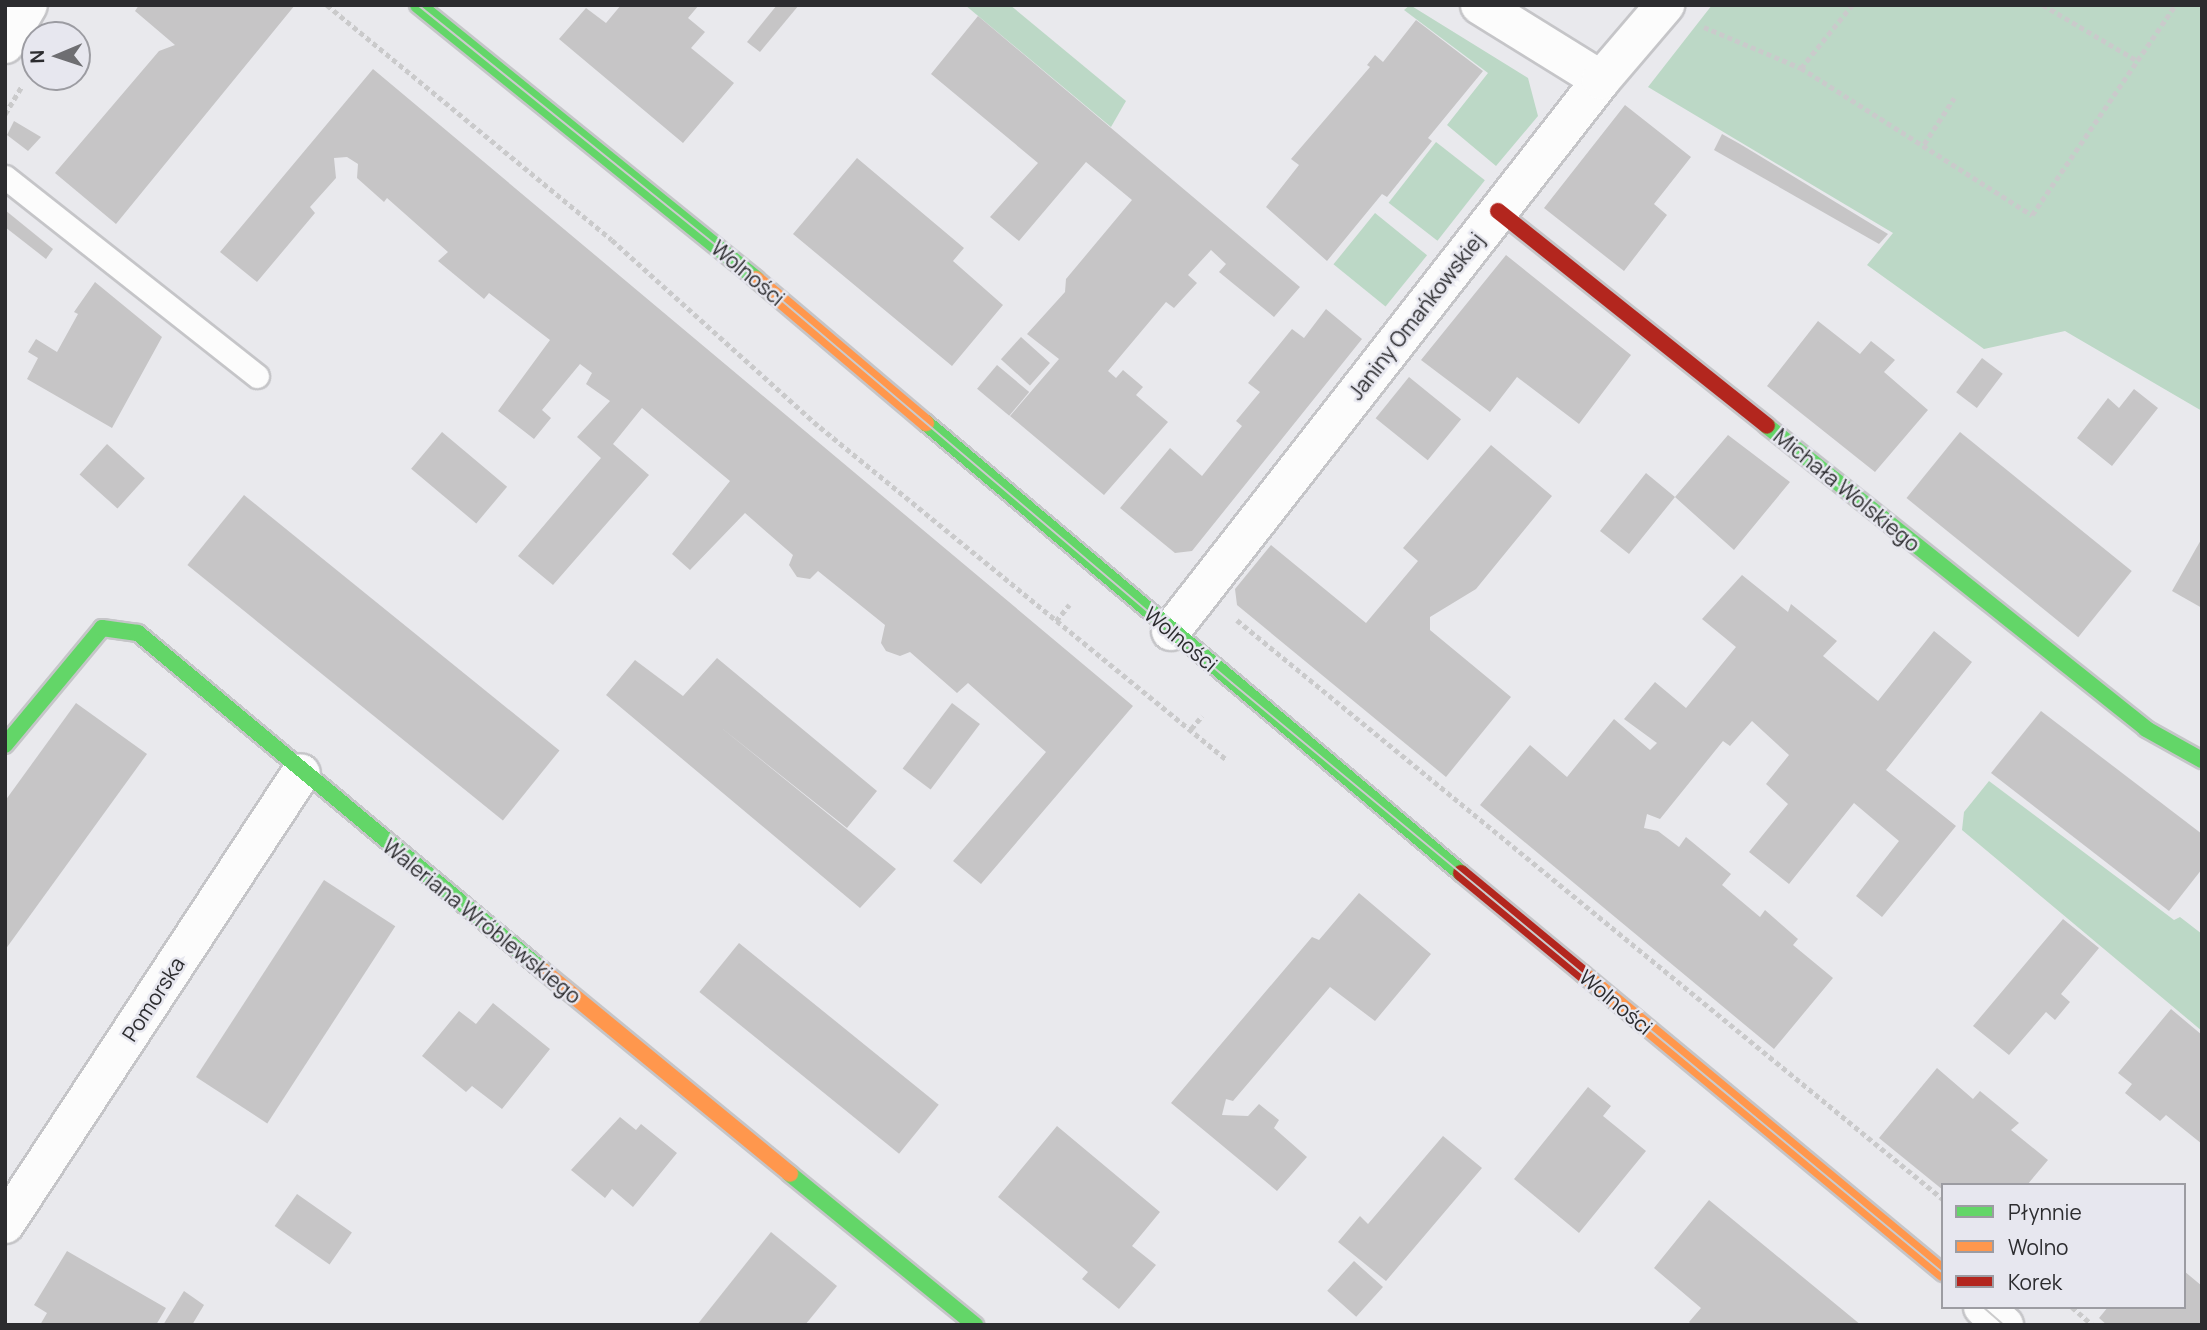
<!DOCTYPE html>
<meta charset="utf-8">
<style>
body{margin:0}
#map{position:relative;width:2207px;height:1330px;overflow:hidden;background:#e9e9ed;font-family:Manrope,sans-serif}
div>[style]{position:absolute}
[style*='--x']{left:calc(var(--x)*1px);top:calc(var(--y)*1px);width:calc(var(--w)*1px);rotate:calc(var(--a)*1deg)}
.green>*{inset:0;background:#bcd8c6;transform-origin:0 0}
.building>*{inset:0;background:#c6c5c6;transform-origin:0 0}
.path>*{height:4.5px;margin-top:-2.25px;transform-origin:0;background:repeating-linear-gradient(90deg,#cacacb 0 5px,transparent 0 8.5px)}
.roads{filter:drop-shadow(2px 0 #c5c5c8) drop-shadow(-2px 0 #c5c5c8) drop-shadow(0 2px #c5c5c8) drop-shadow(0 -2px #c5c5c8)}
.lane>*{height:23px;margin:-11.5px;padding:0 11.5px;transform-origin:11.5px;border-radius:11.5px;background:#fcfcfc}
.street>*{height:38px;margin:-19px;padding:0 19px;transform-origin:19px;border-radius:19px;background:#fcfcfc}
.fast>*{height:16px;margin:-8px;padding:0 8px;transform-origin:8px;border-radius:8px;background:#63d668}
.slow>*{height:16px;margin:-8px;padding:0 8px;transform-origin:8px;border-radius:8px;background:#ff974d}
.jam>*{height:16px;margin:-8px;padding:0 8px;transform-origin:8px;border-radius:8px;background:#b3261e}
.tram>*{height:2px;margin:-1px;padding:0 1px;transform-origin:1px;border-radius:1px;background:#cbcbcc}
span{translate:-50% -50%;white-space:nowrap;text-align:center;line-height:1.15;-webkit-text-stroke:5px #e7e7ef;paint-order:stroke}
.street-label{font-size:21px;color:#2c2c2f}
.frame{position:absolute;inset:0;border:7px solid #2c2c2f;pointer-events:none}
.legend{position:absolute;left:1941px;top:1183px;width:245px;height:126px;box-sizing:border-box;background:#e7e7ef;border:2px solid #9c9ca2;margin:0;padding:9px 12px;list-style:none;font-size:21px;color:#2c2c2f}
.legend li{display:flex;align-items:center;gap:14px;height:35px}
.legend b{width:35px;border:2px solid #9c9ca2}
.north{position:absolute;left:21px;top:21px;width:70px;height:70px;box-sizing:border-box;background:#e7e7ef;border:2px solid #9c9ca2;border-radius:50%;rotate:268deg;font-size:19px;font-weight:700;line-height:28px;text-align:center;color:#2c2c2f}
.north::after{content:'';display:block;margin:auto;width:24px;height:32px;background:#6e6e72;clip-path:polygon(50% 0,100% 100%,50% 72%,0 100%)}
</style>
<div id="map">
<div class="green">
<div style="clip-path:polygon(965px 5px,1010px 5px,1126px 101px,1111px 127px)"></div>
<div style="clip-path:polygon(1410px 5px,1528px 78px,1538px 116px,1496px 166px,1447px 125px,1488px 73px,1404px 10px)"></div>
<div style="clip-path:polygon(1712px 5px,2202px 5px,2202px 411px,2065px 331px,1984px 349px,1867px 265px,1893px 233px,1648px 87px)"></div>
<div style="left:1436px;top:142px;width:62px;height:77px;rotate:38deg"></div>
<div style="left:1375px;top:213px;width:67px;height:66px;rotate:39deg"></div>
<div style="clip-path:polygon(1989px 781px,2174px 920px,2180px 917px,2202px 934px,2202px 1031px,1962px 830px,1964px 812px)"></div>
</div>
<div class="building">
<div style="clip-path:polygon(139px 5px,295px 5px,116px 224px,55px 173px,159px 51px,175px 45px,135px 11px)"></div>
<div style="clip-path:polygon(621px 5px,699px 5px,688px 18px,705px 32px,691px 48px,734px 83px,683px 143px,559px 39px,586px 8px,606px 23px)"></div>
<div style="clip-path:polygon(777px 5px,799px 5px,760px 52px,747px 42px)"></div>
<div style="clip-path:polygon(978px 16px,1300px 287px,1274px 317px,1219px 272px,1226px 264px,1211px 250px,1188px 275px,1197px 283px,1174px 308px,1166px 302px,1108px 371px,1116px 378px,1123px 370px,1143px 387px,1136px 395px,1168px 422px,1104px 495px,1010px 416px,1059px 359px,1027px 334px,1065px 292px,1066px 279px,1132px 200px,1086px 162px,1019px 241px,990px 217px,1038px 163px,931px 74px)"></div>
<div style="clip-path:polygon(1416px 20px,1483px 71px,1428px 138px,1432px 141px,1387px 197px,1382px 194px,1327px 261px,1266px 207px,1299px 165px,1291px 159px,1370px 67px,1367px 65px,1375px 55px,1383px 62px)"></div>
<div style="clip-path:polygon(373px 69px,1133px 706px,981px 884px,953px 861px,1046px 752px,968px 683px,957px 693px,910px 652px,900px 656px,886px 651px,881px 643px,885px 625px,818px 571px,810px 579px,797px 577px,789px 565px,793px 555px,745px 513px,690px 570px,672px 554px,730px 481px,642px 408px,613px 444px,649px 475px,553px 585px,518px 556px,601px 458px,577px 437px,610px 401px,586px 384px,592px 373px,580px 364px,542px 410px,551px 418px,534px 439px,498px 411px,550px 340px,489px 293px,484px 299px,438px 261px,448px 252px,387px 198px,384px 202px,357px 178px,358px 164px,347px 157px,334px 158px,336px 178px,310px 207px,315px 213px,257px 282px,220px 252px)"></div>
<div style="clip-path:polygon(1625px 105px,1691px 157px,1654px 204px,1667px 215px,1624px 271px,1544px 208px)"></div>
<div style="clip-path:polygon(14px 121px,41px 137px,28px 151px,7px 135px)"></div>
<div style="clip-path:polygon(1722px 134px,1740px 144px,1888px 234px,1879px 244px,1714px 150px)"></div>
<div style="clip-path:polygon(857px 158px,964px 248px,953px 261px,1003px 305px,952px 366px,793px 234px)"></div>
<div style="clip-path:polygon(5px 210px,53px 249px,46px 259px,5px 227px)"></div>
<div style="clip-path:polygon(1506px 255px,1631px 355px,1579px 424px,1517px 377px,1490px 412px,1421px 360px)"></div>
<div style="clip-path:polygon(95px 282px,162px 337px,112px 428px,27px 379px,38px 358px,28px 352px,36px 339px,57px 352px,78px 314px,74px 312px)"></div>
<div style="clip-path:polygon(1326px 309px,1362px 339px,1192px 551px,1175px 553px,1120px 508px,1170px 448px,1202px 476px,1242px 426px,1236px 421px,1260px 392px,1248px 383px,1292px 329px,1304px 338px)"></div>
<div style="clip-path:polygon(1818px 321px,1860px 354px,1871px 341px,1895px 360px,1884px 372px,1928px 410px,1875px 472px,1767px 386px)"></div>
<div style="left:1021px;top:337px;width:39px;height:30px;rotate:42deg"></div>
<div style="left:1982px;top:358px;width:26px;height:43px;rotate:37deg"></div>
<div style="left:997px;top:365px;width:42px;height:31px;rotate:40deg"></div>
<div style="left:1409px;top:377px;width:67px;height:53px;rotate:39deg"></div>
<div style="clip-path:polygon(2134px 389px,2158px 408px,2112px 466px,2077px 438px,2108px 398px,2119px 408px)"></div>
<div style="left:442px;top:432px;width:85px;height:48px;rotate:40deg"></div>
<div style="left:1960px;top:432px;width:221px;height:85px;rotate:39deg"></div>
<div style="clip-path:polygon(1728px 435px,1790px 482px,1734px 550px,1675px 497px,1629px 554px,1600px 531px,1646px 473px,1675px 497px)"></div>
<div style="left:107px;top:444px;width:51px;height:41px;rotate:42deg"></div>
<div style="clip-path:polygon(1491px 445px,1552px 496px,1476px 589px,1430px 617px,1430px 630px,1511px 697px,1446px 777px,1237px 605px,1235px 589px,1271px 545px,1366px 623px,1418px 561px,1403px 548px)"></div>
<div style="left:244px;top:495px;width:406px;height:90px;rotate:39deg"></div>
<div style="clip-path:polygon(2202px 538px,2202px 608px,2172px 591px)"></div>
<div style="clip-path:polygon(1742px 575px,1788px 612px,1791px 604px,1837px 641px,1823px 656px,1878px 701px,1934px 631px,1972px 662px,1886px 770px,1956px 826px,1882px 917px,1856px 896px,1899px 841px,1854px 803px,1789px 884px,1749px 852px,1788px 804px,1766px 784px,1789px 755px,1752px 721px,1730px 746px,1723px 741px,1660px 819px,1647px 814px,1644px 828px,1658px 831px,1679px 847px,1686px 837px,1731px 874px,1722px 885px,1760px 917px,1765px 910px,1798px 939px,1793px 945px,1833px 978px,1774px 1049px,1480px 805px,1530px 745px,1567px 777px,1614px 719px,1650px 750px,1657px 743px,1624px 719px,1655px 682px,1686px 708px,1736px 647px,1702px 619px)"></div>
<div style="clip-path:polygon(717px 658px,877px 791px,847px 828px,719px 726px,896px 869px,860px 908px,606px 695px,635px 660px,683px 696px)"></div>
<div style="clip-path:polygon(76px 703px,147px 754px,5px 950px,5px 801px)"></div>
<div style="left:952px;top:703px;width:35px;height:82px;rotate:37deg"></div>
<div style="clip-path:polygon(2041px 711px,2202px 834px,2202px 869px,2169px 911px,1991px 773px)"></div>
<div style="left:324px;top:880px;width:85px;height:235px;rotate:33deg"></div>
<div style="clip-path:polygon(1359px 893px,1431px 954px,1375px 1021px,1330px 987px,1233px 1101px,1226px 1099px,1222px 1115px,1248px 1116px,1259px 1104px,1279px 1120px,1274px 1128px,1307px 1157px,1277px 1191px,1171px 1103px,1312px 937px,1319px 940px)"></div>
<div style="clip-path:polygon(2063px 919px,2099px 948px,2061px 994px,2070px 1002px,2055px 1020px,2046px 1012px,2009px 1055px,1973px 1026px)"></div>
<div style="left:739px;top:943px;width:257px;height:63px;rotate:39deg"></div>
<div style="clip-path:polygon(493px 1003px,550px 1049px,502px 1109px,472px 1086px,466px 1092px,422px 1056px,459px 1011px,476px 1024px)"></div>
<div style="clip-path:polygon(2171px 1009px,2202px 1035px,2202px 1144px,2166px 1115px,2160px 1121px,2125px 1093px,2132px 1084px,2118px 1073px)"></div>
<div style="clip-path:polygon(1937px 1068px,1973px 1099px,1980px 1091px,2019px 1123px,2011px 1130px,2048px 1160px,2027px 1185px,1943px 1185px,1943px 1190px,1879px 1138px)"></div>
<div style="clip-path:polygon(1588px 1087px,1611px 1106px,1603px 1116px,1646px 1151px,1579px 1233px,1514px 1179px)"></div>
<div style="clip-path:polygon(620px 1117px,636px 1130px,641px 1124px,677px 1153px,633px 1207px,612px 1189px,605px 1198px,571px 1170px)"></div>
<div style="clip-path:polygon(1057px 1126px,1160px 1212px,1132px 1246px,1156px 1265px,1119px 1309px,1082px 1279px,1088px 1272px,998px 1197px)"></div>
<div style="clip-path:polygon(1443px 1136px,1482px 1168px,1386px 1281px,1338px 1242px,1360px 1216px,1368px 1224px)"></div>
<div style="left:297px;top:1194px;width:67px;height:39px;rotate:35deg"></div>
<div style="clip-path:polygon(1709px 1200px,1861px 1325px,1692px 1325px,1689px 1322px,1701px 1308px,1654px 1268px)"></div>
<div style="clip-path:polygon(771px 1232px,837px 1286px,805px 1325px,697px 1325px)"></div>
<div style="clip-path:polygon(67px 1251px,166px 1308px,156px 1325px,40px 1325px,47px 1313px,34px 1305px)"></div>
<div style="left:1354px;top:1261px;width:39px;height:40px;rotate:42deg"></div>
<div style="clip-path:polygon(2184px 1271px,2202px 1286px,2202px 1325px,2107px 1325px,2099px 1318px,2108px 1307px,2184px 1307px)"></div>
<div style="clip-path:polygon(184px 1291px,204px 1305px,192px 1325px,163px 1325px)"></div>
</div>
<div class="path">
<div style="--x:327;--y:5;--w:369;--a:39.5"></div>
<div style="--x:612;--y:240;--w:280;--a:42"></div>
<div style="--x:820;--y:427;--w:526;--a:39.29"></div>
<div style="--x:2043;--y:5;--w:108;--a:30.6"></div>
<div style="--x:1704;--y:27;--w:105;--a:22.9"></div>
<div style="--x:1801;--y:68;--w:274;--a:32.5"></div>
<div style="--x:2032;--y:215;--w:254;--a:-55.7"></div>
<div style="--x:1801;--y:68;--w:81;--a:-51"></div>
<div style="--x:5;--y:114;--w:33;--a:-59"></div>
<div style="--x:1924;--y:144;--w:55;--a:-56.9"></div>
<div style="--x:1237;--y:620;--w:913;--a:39.36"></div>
<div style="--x:1056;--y:621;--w:21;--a:-51"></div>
<div style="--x:1191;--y:729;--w:17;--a:-50"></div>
<div style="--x:2072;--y:1307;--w:28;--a:41"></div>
</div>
<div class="roads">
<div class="lane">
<div style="--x:5;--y:177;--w:321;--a:38.3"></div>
</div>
<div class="street">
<div style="--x:1480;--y:5;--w:142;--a:31.8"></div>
<div style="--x:5;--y:44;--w:45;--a:-59.5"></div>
<div style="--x:1171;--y:631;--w:699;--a:-52.03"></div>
<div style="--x:1601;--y:80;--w:99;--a:-49.5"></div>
<div style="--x:5;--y:1224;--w:539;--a:-56.72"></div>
<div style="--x:1983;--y:1307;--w:28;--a:41"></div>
</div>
<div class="fast">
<div style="--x:418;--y:5;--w:435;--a:39"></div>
<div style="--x:926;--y:423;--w:699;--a:40.07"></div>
<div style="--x:1767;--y:426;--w:485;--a:38.6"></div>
<div style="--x:2146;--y:729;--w:64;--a:29"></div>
<div style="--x:5;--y:745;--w:152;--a:-50.3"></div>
<div style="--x:102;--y:628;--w:36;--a:8"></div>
<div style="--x:138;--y:633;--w:526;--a:39.83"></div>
<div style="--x:790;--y:1174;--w:239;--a:39.2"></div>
</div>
<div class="slow">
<div style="--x:756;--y:279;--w:223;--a:40.3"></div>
<div style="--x:542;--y:970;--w:321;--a:39.4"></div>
<div style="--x:1583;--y:974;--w:468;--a:39.7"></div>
</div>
<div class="jam">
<div style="--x:1498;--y:211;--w:344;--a:38.6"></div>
<div style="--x:1461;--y:873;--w:158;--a:39.6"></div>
</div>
</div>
<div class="tram">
<div style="--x:418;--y:5;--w:406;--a:38.9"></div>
<div style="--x:734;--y:260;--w:653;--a:40.34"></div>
<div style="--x:1232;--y:683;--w:924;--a:39.69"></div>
<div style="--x:1983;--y:1307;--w:28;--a:41"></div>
</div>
<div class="street-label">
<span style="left:748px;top:273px;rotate:40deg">Wolności</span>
<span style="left:1416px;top:316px;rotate:-52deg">Janiny Omańkowskiej</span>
<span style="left:1847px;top:490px;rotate:39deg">Michała Wolskiego</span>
<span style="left:1181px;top:639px;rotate:40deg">Wolności</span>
<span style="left:482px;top:921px;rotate:39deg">Waleriana Wróblewskiego</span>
<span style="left:153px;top:999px;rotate:-57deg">Pomorska</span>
<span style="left:1616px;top:1002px;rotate:40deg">Wolności</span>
</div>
<div class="frame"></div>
<ul class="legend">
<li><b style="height:9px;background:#63d668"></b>Płynnie</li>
<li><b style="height:9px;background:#ff974d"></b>Wolno</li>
<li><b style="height:9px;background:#b3261e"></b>Korek</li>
</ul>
<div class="north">N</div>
</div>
